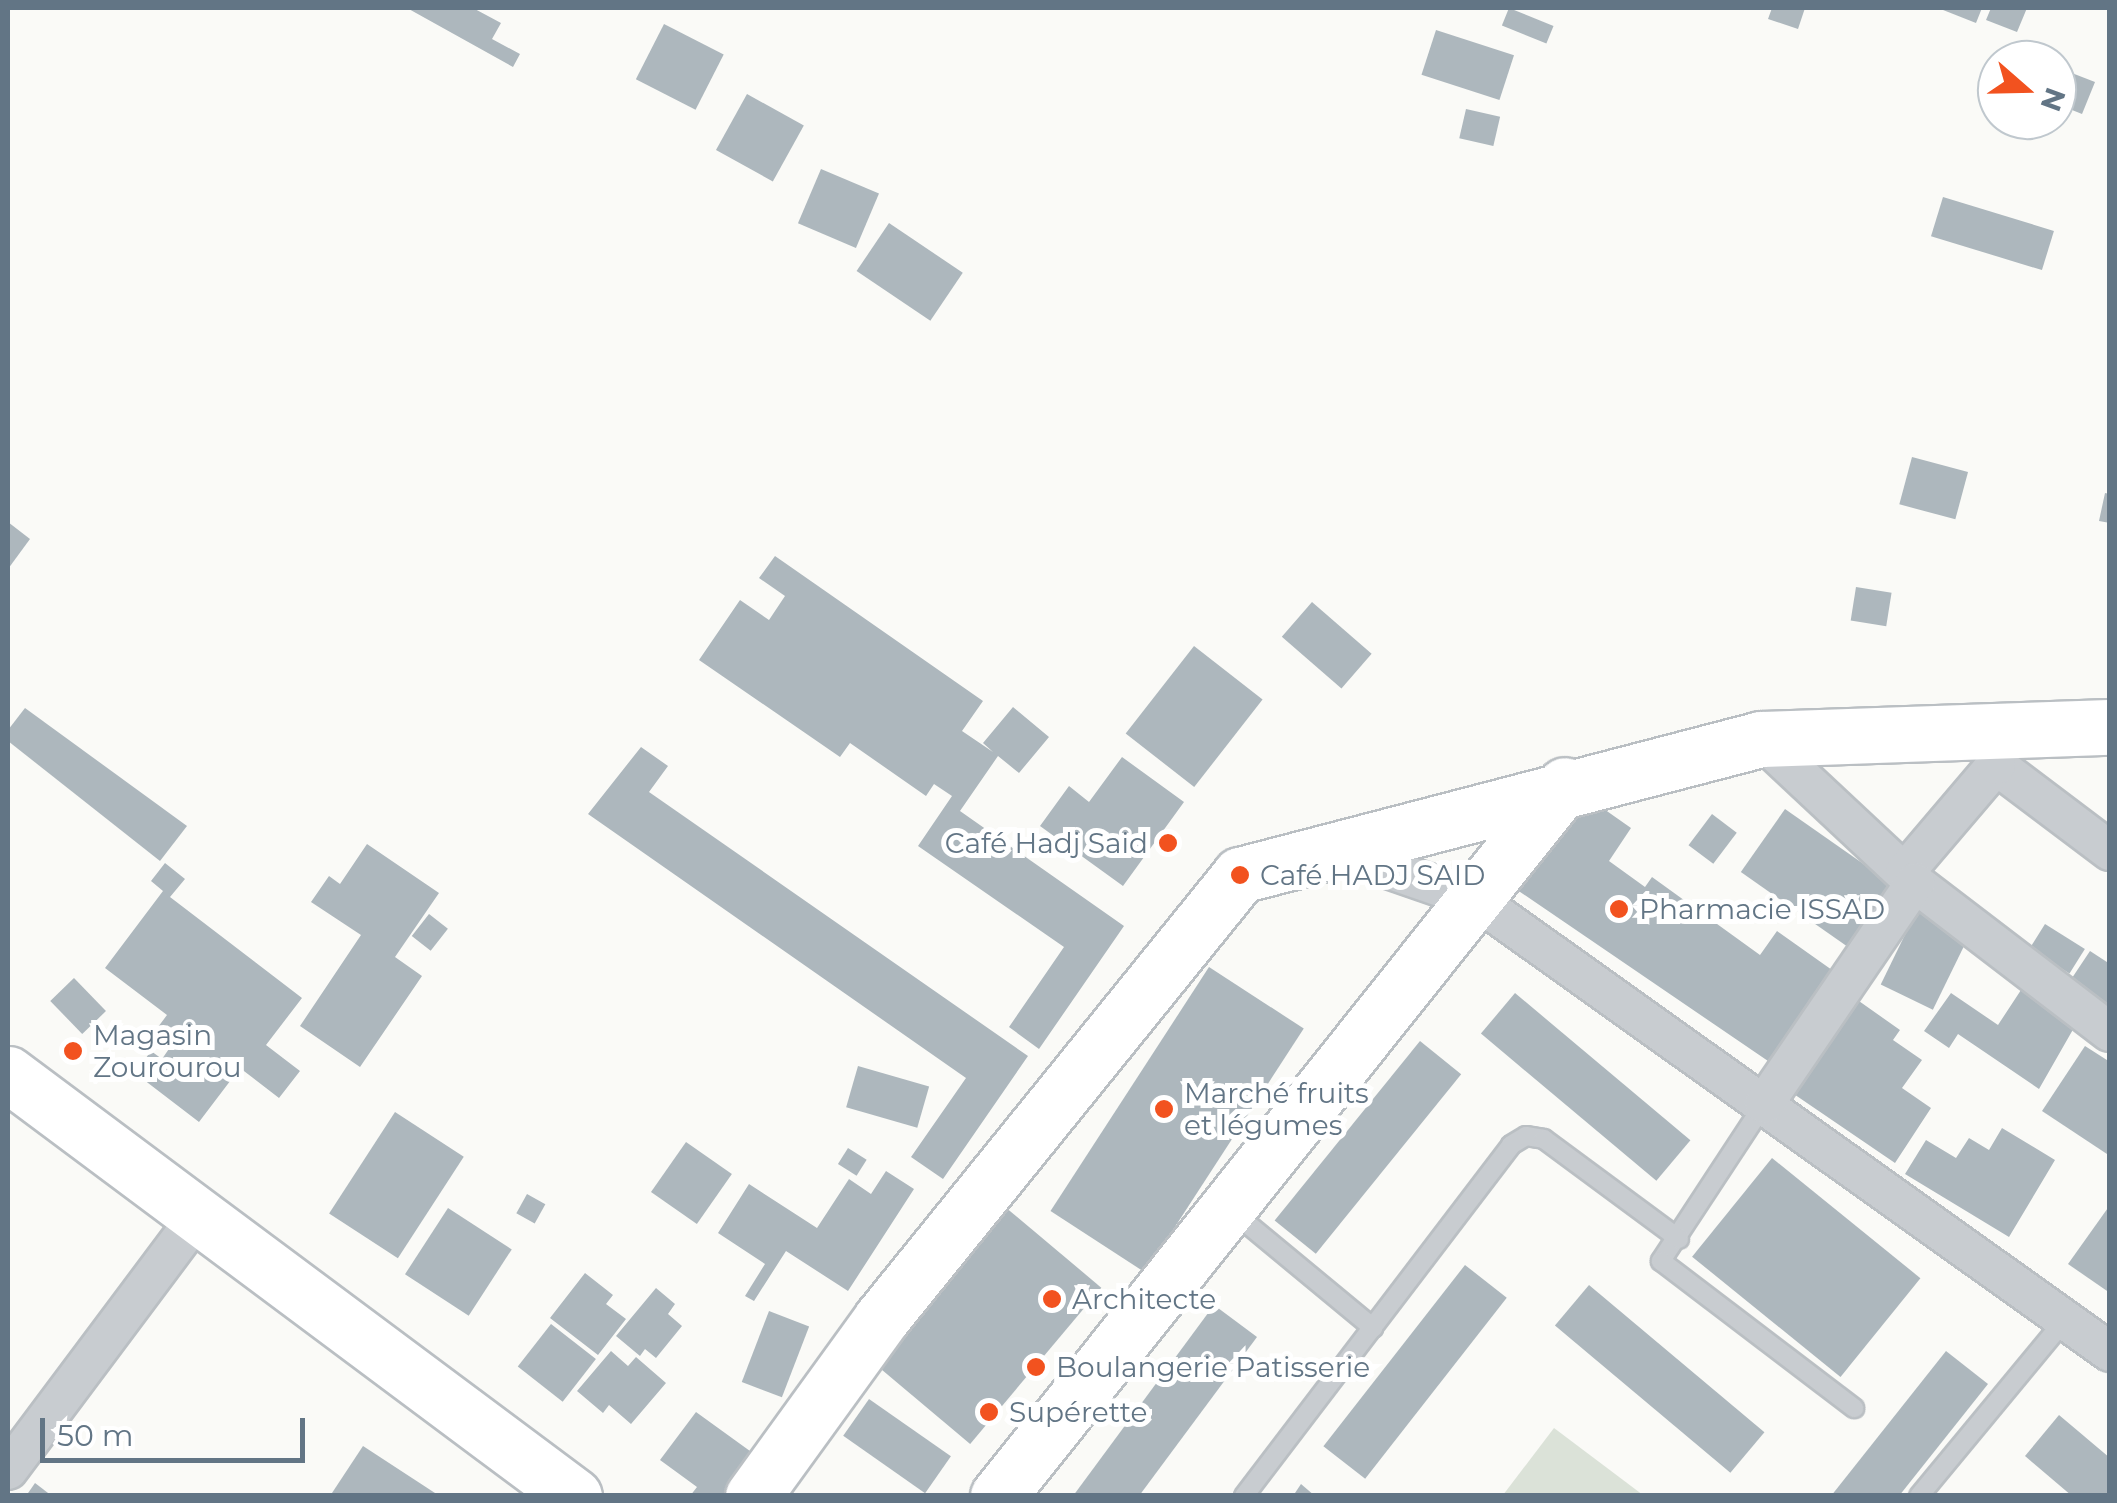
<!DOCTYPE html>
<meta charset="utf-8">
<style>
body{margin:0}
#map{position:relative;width:2117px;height:1503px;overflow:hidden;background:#fafaf7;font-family:Montserrat,sans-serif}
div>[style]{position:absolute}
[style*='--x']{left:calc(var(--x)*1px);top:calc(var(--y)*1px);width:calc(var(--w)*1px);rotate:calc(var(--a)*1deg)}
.green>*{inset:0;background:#dbe2d8}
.building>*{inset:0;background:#adb7bd;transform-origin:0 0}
.roads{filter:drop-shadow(2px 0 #babfc3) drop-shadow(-2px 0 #babfc3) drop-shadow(0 2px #babfc3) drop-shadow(0 -2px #babfc3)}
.service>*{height:18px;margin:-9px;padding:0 9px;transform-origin:9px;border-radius:9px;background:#c8ccd0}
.minor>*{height:38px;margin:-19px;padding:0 19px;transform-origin:19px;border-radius:19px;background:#c8ccd0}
.primary>*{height:55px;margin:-27.5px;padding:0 27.5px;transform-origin:27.5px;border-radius:27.5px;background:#fff}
.dots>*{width:28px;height:28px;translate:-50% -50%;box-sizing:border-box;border:5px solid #fff;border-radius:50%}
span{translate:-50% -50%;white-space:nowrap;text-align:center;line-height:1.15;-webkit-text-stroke:10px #fff;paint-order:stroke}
.poi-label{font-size:28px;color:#627585}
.right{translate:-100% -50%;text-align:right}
.left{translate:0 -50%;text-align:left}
.frame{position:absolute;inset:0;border:10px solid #627585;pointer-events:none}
.north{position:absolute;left:1977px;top:40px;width:100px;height:100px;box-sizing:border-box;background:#fff;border:2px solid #c0c8ce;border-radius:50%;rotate:110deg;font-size:28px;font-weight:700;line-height:40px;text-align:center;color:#627585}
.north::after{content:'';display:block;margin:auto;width:35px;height:45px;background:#f2521f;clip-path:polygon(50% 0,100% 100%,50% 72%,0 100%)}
.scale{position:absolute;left:40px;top:1418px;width:265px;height:45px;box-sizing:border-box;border:5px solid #627585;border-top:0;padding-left:12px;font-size:30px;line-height:35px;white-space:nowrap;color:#627585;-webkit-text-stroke:8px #fff;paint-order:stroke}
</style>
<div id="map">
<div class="green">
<div style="clip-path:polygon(1554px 1428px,1643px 1495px,1503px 1495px)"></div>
</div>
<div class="building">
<div style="clip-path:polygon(407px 8px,473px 8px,501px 23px,492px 39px,520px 54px,513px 67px)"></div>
<div style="left:1509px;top:8px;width:48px;height:19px;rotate:22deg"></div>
<div style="clip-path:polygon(1772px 8px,1805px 8px,1798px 29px,1768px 19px)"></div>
<div style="clip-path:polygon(1938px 8px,1982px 8px,1976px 23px)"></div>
<div style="clip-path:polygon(1991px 8px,2027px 8px,2017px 32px,1986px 20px)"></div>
<div style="left:664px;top:24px;width:67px;height:62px;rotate:27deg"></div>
<div style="left:1436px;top:30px;width:82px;height:47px;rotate:18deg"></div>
<div style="clip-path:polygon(2064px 70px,2095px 82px,2082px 114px,2057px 104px)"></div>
<div style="left:747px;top:94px;width:65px;height:64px;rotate:29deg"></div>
<div style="left:1466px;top:109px;width:35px;height:30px;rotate:13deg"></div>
<div style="left:821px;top:169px;width:63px;height:59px;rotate:23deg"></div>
<div style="left:1943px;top:197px;width:116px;height:41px;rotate:17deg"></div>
<div style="left:889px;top:223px;width:89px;height:58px;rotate:34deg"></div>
<div style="left:1912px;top:457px;width:58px;height:49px;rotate:15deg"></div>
<div style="clip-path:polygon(2105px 493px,2110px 494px,2110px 523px,2099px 521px)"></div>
<div style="clip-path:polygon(8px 522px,30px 539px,8px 569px)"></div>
<div style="clip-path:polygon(775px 556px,983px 701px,962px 731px,993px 752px,983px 743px,1013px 707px,1049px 737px,1019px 773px,998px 756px,960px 811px,1124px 926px,1039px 1049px,1009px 1027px,1064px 947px,918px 846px,952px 796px,934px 784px,926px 796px,850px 743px,840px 757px,699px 660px,740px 600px,769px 620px,785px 596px,759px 578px)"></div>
<div style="left:1856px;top:587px;width:36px;height:34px;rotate:9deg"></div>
<div style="left:1312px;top:602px;width:79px;height:46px;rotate:41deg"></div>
<div style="left:1194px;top:646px;width:87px;height:111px;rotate:38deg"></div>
<div style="clip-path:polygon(25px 708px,187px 826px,160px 861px,8px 741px,8px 730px)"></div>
<div style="clip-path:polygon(641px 747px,668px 766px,649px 792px,1028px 1056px,943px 1179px,911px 1157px,966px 1078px,588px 814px)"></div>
<div style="clip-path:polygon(1122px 757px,1184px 802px,1123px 886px,1040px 826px,1069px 786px,1089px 802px)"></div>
<div style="clip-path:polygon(1574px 788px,1631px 828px,1609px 861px,1645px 887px,1652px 877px,1760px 955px,1777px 931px,1832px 970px,1768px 1061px,1507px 883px)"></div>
<div style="left:1785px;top:809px;width:133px;height:77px;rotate:35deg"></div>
<div style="left:1712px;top:814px;width:31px;height:39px;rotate:37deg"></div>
<div style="clip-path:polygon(367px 844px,439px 893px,395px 957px,422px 976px,360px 1067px,300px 1026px,361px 935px,311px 902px,329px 876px,340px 884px)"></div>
<div style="clip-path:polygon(165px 863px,185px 879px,170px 897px,302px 998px,266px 1045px,300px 1071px,279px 1098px,240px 1068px,199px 1122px,135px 1073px,151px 1051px,162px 1059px,175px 1040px,158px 1027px,167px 1015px,105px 968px,163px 891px,151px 881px)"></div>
<div style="left:1918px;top:908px;width:58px;height:85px;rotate:26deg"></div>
<div style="left:429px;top:914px;width:24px;height:28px;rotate:38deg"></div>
<div style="left:2045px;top:924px;width:47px;height:29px;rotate:32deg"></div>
<div style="clip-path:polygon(2090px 951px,2110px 964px,2110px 1026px,2062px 993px)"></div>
<div style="left:1209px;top:967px;width:113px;height:291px;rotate:33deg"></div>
<div style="left:74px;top:978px;width:46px;height:33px;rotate:46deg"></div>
<div style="clip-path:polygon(2021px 990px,2075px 1026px,2039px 1089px,1958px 1034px,1949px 1048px,1924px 1031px,1951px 993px,1998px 1025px)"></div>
<div style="left:1515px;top:993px;width:229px;height:53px;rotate:40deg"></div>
<div style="clip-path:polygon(1849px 994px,1900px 1030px,1893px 1040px,1922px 1060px,1902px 1088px,1931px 1108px,1895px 1163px,1785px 1088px)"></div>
<div style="left:1420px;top:1041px;width:53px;height:231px;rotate:39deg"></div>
<div style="clip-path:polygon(2085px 1046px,2110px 1062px,2110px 1156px,2042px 1111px)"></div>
<div style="left:858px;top:1066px;width:74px;height:43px;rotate:16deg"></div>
<div style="left:395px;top:1112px;width:82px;height:121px;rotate:33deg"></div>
<div style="clip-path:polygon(2002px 1128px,2055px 1160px,2009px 1237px,1905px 1174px,1926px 1140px,1956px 1158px,1969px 1138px,1989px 1150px)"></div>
<div style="left:686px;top:1142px;width:56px;height:61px;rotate:35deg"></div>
<div style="left:848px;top:1148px;width:22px;height:19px;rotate:32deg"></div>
<div style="left:1772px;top:1158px;width:191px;height:127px;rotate:39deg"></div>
<div style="clip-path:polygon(886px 1171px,914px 1189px,848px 1291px,786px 1251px,754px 1301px,745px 1296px,765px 1264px,718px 1233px,749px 1184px,817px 1228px,849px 1179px,871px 1194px)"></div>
<div style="left:527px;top:1194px;width:21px;height:22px;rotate:29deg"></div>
<div style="clip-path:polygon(2110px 1205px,2110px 1293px,2068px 1264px)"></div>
<div style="left:1004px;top:1206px;width:127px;height:204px;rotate:40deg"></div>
<div style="left:448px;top:1208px;width:76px;height:79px;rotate:33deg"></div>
<div style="left:1465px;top:1265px;width:53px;height:230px;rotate:38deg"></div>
<div style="clip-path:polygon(585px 1273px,613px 1295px,606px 1304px,626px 1319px,598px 1355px,550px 1318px)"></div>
<div style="left:1589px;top:1285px;width:229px;height:53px;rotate:40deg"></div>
<div style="clip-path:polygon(656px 1288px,675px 1304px,668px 1314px,682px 1326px,656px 1358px,645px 1349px,640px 1356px,616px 1336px)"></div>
<div style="clip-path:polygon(1214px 1305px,1257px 1337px,1139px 1496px,1073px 1496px)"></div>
<div style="left:769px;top:1311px;width:43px;height:76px;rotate:21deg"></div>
<div style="left:551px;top:1324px;width:57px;height:54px;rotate:38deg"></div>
<div style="clip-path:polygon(611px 1351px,628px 1366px,636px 1357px,666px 1383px,631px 1424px,609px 1405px,603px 1413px,577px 1391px)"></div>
<div style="clip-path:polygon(1946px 1351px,1988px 1384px,1899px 1496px,1831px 1496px)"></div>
<div style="left:869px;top:1399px;width:100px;height:45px;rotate:35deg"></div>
<div style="clip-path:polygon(696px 1412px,761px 1459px,734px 1496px,690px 1496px,697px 1487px,660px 1460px)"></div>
<div style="clip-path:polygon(2059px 1415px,2110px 1458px,2110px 1496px,2072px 1496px,2025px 1456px)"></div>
<div style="clip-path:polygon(363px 1446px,435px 1493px,433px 1496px,330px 1496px)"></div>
<div style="clip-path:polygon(35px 1483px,52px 1496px,26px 1496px)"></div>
<div style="clip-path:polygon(1301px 1484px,1315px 1496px,1293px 1496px)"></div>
</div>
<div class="roads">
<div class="service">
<div style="--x:1764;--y:1104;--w:188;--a:123.3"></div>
<div style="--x:1661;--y:1261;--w:243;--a:37.3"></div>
<div style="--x:1233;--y:1212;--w:182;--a:39.6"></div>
<div style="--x:1244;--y:1496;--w:441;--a:-52.7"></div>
<div style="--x:1511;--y:1145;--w:17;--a:-31"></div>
<div style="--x:1526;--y:1136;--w:18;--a:9"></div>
<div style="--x:1544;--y:1139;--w:168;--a:36.5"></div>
<div style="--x:1919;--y:1496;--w:227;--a:-50.4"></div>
</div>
<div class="minor">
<div style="--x:1761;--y:739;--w:211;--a:43.1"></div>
<div style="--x:1915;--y:883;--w:245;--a:37.4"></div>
<div style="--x:1996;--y:765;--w:143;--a:37"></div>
<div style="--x:1336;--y:851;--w:147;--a:19.1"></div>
<div style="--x:1475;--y:899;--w:780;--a:35.5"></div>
<div style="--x:1905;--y:872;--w:140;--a:-49.6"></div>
<div style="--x:1996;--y:765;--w:34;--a:-95"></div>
<div style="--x:1764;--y:1104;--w:268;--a:-55.7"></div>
<div style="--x:8;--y:1470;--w:317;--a:-53.2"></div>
</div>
<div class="primary">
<div style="--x:8;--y:1074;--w:706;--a:36.71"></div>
<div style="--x:753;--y:1496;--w:218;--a:-54.1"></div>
<div style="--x:881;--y:1319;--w:571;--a:-51.04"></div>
<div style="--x:1240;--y:875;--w:538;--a:-14.63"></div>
<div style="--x:1761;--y:739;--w:349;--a:-2"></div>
<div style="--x:998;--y:1496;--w:909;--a:-51.43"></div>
</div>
</div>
<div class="dots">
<div style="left:1168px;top:843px;background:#f2521f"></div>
<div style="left:1240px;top:875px;background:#f2521f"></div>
<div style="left:1619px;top:909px;background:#f2521f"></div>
<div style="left:73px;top:1051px;background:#f2521f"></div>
<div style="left:1164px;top:1109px;background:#f2521f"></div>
<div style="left:1052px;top:1299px;background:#f2521f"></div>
<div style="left:1036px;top:1367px;background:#f2521f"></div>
<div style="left:989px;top:1412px;background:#f2521f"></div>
</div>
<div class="poi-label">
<span class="right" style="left:1148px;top:843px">Café Hadj Said</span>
<span class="left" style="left:1260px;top:875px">Café HADJ SAID</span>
<span class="left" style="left:1639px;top:909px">Pharmacie ISSAD</span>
<span class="left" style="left:93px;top:1051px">Magasin<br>Zourourou</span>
<span class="left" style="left:1184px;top:1109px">Marché fruits<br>et légumes</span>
<span class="left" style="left:1072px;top:1299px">Architecte</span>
<span class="left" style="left:1056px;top:1367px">Boulangerie Patisserie</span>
<span class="left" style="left:1009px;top:1412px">Supérette</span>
</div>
<div class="frame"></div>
<div class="north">N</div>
<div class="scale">50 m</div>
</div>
